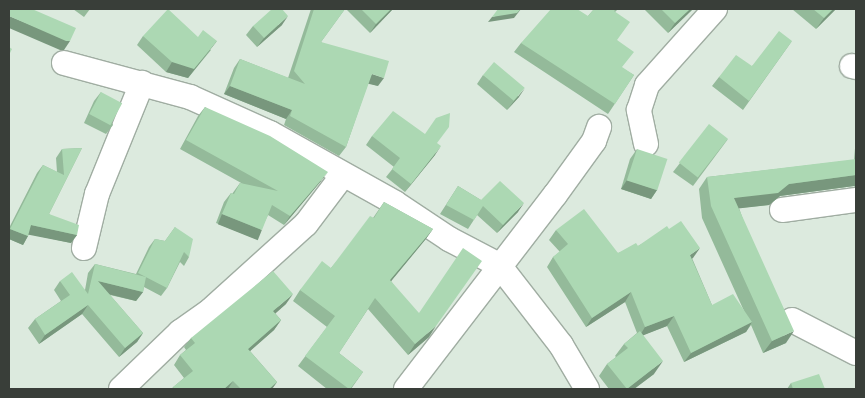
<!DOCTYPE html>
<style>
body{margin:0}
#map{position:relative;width:865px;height:398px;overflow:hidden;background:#dceade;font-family:"Fira Sans Condensed",sans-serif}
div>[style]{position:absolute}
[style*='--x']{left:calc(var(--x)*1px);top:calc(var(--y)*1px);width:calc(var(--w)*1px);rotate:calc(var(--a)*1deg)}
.roads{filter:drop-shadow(1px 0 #a0ada2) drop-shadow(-1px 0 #a0ada2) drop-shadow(0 1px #a0ada2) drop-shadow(0 -1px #a0ada2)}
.minor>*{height:24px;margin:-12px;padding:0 12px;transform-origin:12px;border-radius:12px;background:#fff}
.wall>*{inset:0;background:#94ba9a}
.shaded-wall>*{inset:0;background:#78977d;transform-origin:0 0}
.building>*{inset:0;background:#acd8b3;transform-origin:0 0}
span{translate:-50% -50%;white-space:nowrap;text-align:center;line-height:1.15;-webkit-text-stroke:4px #e9f7eb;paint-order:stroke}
.frame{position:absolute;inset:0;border:10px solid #393e39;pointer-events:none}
</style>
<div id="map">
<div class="roads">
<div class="minor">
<div style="--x:64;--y:63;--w:131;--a:15.1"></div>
<div style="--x:190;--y:97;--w:88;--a:24.2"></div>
<div style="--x:270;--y:133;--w:143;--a:29.2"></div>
<div style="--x:395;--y:203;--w:65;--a:33.7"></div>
<div style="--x:449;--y:239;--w:56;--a:27.5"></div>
<div style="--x:499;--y:265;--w:101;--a:52.2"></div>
<div style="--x:561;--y:345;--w:51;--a:59.4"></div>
<div style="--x:852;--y:66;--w:4;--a:14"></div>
<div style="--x:646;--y:144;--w:35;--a:-102"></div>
<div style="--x:639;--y:110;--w:26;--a:-72"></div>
<div style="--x:647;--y:85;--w:102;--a:-48.2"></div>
<div style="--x:782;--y:210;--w:75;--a:-7.7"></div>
<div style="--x:84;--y:248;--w:56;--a:-76.5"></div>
<div style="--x:97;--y:194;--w:120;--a:-67.9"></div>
<div style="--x:792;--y:320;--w:72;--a:27.3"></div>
<div style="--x:121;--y:389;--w:82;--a:-44"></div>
<div style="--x:180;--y:332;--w:38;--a:-35"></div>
<div style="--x:211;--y:310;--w:128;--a:-42.2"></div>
<div style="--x:306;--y:224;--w:61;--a:-52.9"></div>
<div style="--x:406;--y:389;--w:245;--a:-52.5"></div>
<div style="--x:555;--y:195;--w:67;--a:-54.2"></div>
<div style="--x:594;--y:141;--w:15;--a:-70"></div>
</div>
</div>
<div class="wall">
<div style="clip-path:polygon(73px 9px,90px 9px,84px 17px)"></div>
<div style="clip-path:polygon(311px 9px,345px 9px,321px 42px,378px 86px,368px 83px,346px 147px,339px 156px,284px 125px,286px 119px,224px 94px,234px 68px,240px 59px,288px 78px)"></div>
<div style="clip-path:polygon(346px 9px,393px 9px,370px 33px)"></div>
<div style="clip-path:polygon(594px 9px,618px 9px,615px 12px,617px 40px,622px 68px,634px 75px,608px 114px,514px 52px,521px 43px,588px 16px)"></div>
<div style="clip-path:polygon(644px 9px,693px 9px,668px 33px)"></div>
<div style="clip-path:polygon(792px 9px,836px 9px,816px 29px)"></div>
<div style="clip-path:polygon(282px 25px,257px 47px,246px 35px,253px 26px)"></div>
<div style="clip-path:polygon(143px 36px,211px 50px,188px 78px,166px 72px,137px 45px)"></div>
<div style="clip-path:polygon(792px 41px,743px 110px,712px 86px,719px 77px,752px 66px)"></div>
<div style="clip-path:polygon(483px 75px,519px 97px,507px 110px,477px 84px)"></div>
<div style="clip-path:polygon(101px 92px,113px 125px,106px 134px,84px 123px,94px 101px)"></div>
<div style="clip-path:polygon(205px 107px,321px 181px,284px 225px,268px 215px,256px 239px,216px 223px,224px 202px,231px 193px,232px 194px,240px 183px,243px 184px,180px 149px,198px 116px)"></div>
<div style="clip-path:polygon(372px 136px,437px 143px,435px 155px,405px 192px,386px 177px,394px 167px,366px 145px)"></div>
<div style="clip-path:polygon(856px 136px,856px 187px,854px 186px,780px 196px,769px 205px,739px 208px,786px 343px,763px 353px,751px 325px,746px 332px,684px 362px,667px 326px,643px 335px,654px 374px,634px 389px,609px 389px,599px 376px,607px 364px,616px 357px,615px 356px,624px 344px,637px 333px,625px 302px,586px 327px,547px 267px,553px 257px,560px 252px,549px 240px,556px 230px,618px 253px,638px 246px,669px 229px,693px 258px,692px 258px,712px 305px,744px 311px,702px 218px,699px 189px,707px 177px,854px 160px)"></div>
<div style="clip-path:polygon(728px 139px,693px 186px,673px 172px,680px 163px)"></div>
<div style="clip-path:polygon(82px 148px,49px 214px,77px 235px,71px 243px,29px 234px,23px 245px,9px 239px,9px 228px,37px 173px,43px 165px,57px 172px,56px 158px,62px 149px)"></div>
<div style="clip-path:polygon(637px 149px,657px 190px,651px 199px,621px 189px,630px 159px)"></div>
<div style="clip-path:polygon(458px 186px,481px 200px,518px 212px,497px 233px,477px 215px,468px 229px,440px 214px)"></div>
<div style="clip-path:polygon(384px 202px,433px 229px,425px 240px,391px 281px,429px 337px,408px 355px,368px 309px,339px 353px,363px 372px,351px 389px,327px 389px,298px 366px,327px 327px,293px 301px,300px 290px,331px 268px,373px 218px)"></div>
<div style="clip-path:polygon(175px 227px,189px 257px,184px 266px,180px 262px,167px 288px,161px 296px,144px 287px,143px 292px,136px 301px,110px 295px,143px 333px,137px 342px,119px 357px,82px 314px,39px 344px,28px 328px,35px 319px,61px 301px,54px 290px,60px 281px,85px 290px,88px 273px,95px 264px,136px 274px,149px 247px,155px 239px,165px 241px)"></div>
<div style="clip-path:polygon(286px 304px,275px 313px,281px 320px,274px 330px,250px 351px,277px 382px,272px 389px,171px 389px,184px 378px,174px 365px,180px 355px,186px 350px,184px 347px,191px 338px)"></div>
<div style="clip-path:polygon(791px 383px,825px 389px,787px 389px)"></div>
</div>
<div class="shaded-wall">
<div style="clip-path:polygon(391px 9px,393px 9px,370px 33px,376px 24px)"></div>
<div style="clip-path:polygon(521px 9px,514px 18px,488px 22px,492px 17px)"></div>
<div style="clip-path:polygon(690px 9px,693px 9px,668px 33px,675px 23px)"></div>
<div style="clip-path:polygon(833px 9px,836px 9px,816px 29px,824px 18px)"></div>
<div style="clip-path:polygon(9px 16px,70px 41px,64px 50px,60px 50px,9px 28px)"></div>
<div style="clip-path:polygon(288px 16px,282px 25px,257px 47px,264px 38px)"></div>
<div style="clip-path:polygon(217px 41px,188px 78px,166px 72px,172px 62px)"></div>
<div style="clip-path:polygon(372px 74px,384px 78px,378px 86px,365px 83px)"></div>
<div style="clip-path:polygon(230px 86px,292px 110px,286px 119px,224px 94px)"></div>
<div style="clip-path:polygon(525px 88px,519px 97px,507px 110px,514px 101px)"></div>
<div style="clip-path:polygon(441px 146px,435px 155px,405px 192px,411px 184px)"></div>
<div style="clip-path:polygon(328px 172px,321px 181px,284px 225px,290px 216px)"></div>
<div style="clip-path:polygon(856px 175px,856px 187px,854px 186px,780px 196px,769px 205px,725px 210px,734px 198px,789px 184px)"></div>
<div style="clip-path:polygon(627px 180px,657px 190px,651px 199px,621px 189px)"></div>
<div style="clip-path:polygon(524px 203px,518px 212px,497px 233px,503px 225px)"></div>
<div style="left:222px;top:214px;width:43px;height:11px;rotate:22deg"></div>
<div style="clip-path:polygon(31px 225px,77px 235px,71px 243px,25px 234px)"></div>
<div style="clip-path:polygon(10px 229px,28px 236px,23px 245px,9px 239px,9px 230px)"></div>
<div style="clip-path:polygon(433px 229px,425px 240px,383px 291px,390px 280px)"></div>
<div style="clip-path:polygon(700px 248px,693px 258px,684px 264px,690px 255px)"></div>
<div style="clip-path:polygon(98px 281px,143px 292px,136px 301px,92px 290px)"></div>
<div style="clip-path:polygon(631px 292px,625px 302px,586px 327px,592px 318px)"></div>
<div style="clip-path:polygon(293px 294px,286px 304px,267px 321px,273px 311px)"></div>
<div style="clip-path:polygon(88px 305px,82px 314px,39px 344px,45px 335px)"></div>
<div style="clip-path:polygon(674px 316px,667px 326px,639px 337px,645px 327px)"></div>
<div style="clip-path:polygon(281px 320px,274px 330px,241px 359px,248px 349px)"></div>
<div style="clip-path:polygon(752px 322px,746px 332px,684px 362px,691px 353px)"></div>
<div style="clip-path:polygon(436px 326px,429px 337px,408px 355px,415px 344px)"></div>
<div style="clip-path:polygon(794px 331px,786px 343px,763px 353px,772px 341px)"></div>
<div style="clip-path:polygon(143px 333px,137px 342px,119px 357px,125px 348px)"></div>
<div style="clip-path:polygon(663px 361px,654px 374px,634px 389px,626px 389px)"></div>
<div style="clip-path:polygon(233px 381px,228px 389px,224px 389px)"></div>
<div style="clip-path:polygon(277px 382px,272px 389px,269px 389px)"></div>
</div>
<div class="building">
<div style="clip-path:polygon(9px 9px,32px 9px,76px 28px,70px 41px,66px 41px,9px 16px)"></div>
<div style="clip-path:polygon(168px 9px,198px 37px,203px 30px,217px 41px,194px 69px,172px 62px,143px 36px)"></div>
<div style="clip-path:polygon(272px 9px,282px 9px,288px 16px,264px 38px,253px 26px)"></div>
<div style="clip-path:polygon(314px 9px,345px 9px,321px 42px,389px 61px,384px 78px,372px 74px,346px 147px,290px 116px,292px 110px,230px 86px,240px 59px,305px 84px,294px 71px)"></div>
<div style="clip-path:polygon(361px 9px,391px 9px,376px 24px)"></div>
<div style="clip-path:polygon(498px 9px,521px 9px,517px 13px,492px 17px)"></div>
<div style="clip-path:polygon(551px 9px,577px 9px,588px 16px,594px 9px,616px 9px,614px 11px,630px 22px,617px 40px,634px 52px,622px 67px,634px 75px,615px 104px,521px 43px)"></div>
<div style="clip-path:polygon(661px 9px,690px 9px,675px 23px)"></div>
<div style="clip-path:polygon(813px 9px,833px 9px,824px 18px)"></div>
<div style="clip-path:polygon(779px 31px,792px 41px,749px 101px,719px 77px,736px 55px,752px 66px)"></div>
<div style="clip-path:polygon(9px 47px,12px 49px,9px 55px)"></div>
<div style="left:494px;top:62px;width:40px;height:17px;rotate:40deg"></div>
<div style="left:101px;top:92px;width:24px;height:25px;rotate:28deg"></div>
<div style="clip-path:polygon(205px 107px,270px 136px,328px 172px,290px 216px,272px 205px,262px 230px,222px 214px,231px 193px,234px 194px,240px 183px,278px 191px,186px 140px)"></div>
<div style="clip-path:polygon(393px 111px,425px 134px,436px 118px,450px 113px,449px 127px,437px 143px,441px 146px,411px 184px,392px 169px,400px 158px,372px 136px)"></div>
<div style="left:709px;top:124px;width:24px;height:49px;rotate:38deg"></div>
<div style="clip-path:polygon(82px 148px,49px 214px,79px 225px,77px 235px,31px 225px,28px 236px,10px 229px,43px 165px,64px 175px,62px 149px)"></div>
<div style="left:637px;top:149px;width:32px;height:33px;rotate:18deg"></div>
<div style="clip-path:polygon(856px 159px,856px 175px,789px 184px,778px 193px,734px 198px,794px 331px,772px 341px,711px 206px,707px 177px)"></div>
<div style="clip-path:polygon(500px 181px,524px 203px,503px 225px,483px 206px,474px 220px,446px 205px,458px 186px,481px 200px)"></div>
<div style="clip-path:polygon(384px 202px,433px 229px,390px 280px,419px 313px,463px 248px,482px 261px,436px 326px,415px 344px,375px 298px,339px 353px,363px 372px,350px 389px,349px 389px,305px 356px,335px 316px,300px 290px,322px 261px,331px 268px,370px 216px,374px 218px)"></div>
<div style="clip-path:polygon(584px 209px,618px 253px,636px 243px,638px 246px,667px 226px,669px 229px,681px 221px,700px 248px,690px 255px,712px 305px,733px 294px,752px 322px,691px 353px,674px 316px,645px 327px,631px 292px,592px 318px,553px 257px,568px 244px,556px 230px)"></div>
<div style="clip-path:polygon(175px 227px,193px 239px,189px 257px,184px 252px,167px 288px,138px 273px,155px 239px,165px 241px)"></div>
<div style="clip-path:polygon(95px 264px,146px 277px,143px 292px,98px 281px,143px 333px,125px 348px,88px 305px,45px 335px,35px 319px,70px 295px,60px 281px,72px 272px,88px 294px)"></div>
<div style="clip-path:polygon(273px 271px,293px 294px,273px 311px,281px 320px,248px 349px,277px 382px,269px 389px,241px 389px,233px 381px,224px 389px,174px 389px,173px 387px,193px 371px,180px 355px,195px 343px,191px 338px)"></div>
<div style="clip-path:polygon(640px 331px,663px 361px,627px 389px,607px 364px,628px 348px,624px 344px)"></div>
<div style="clip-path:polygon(819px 374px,825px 389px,793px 389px,791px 383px)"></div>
</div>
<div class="frame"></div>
</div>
